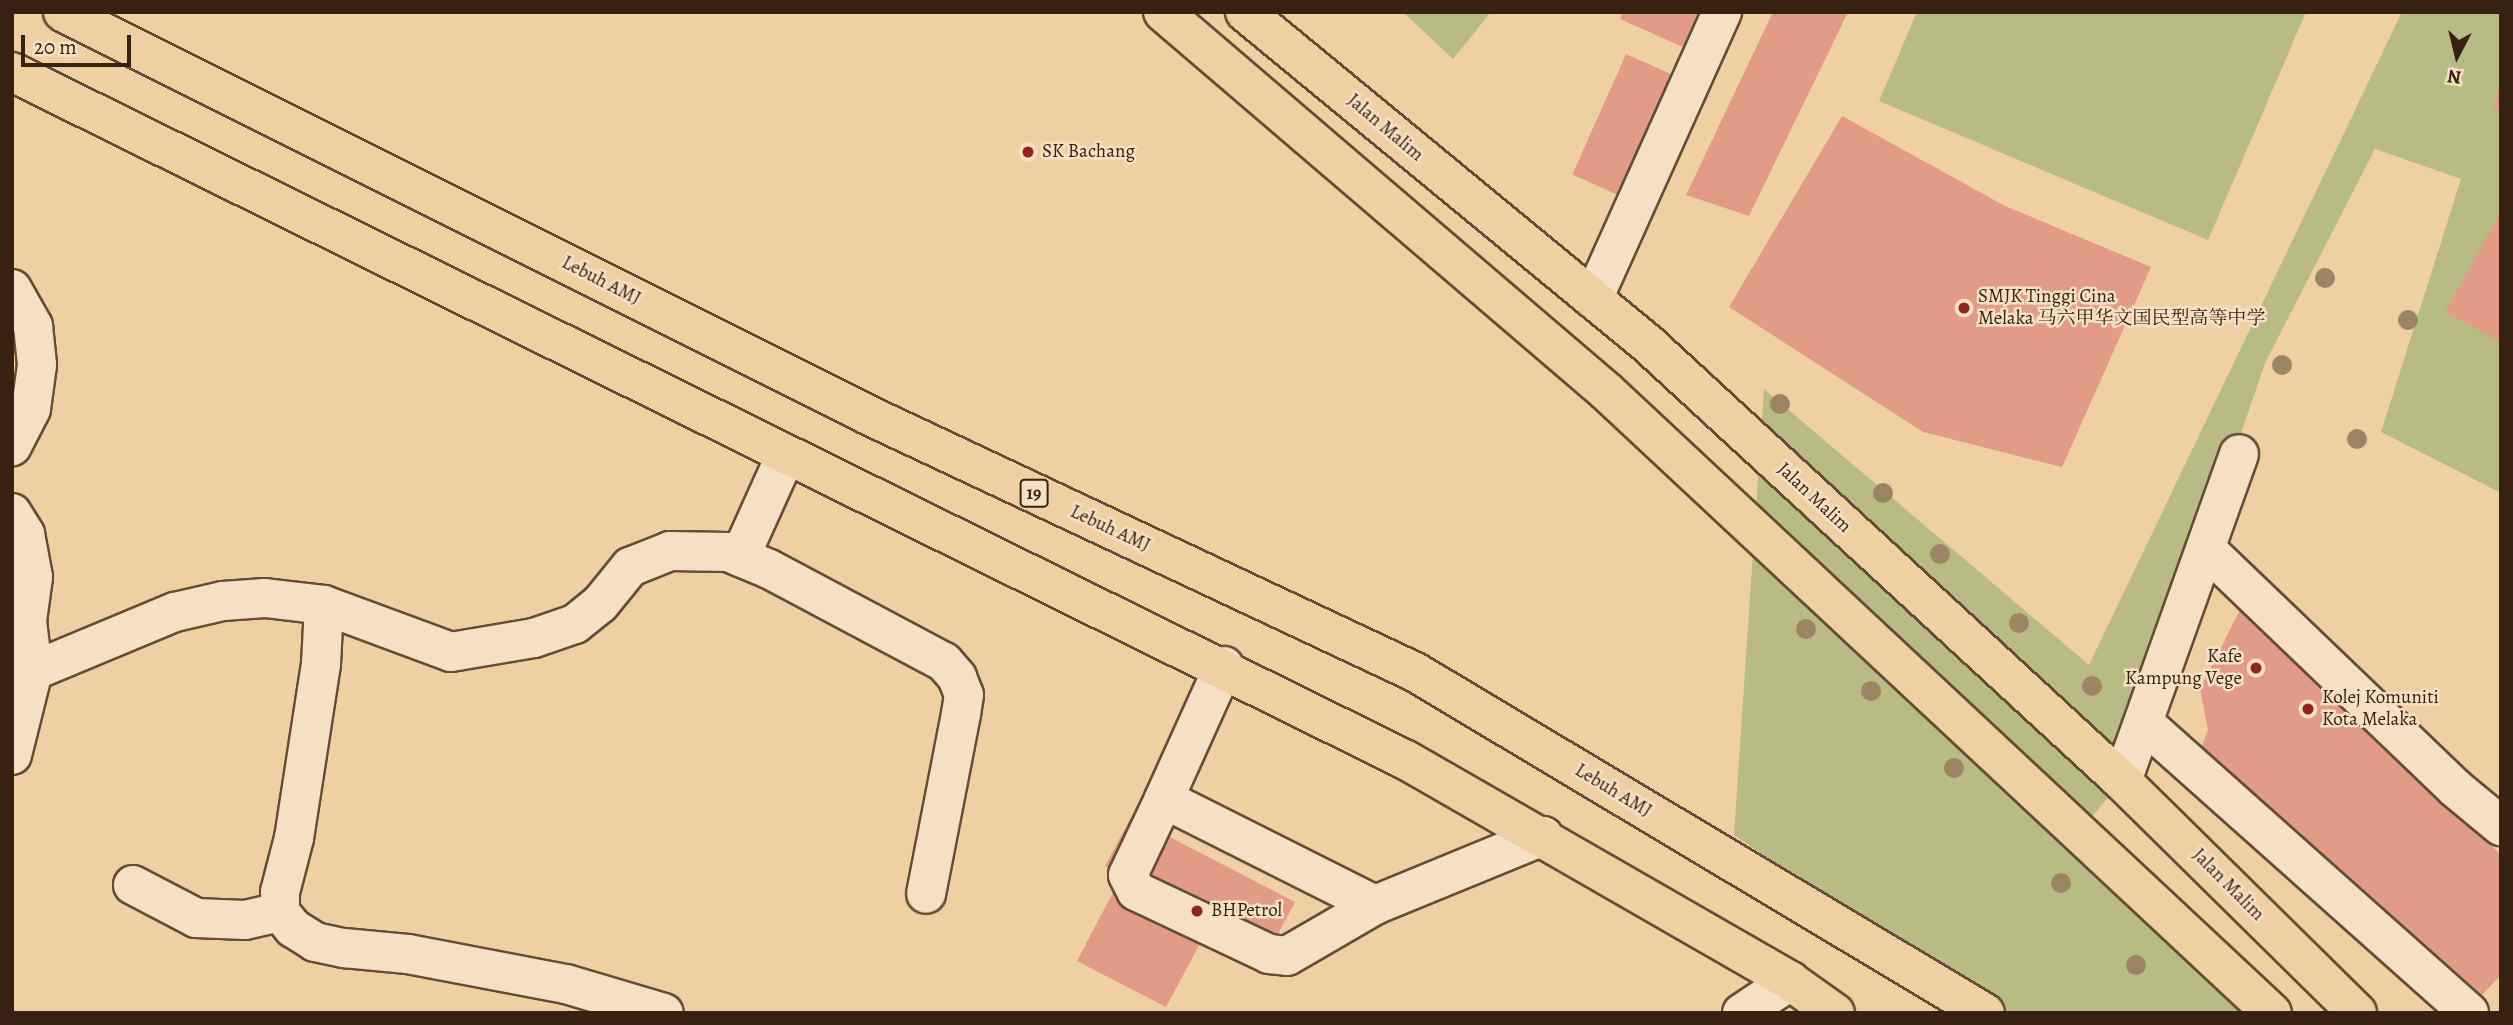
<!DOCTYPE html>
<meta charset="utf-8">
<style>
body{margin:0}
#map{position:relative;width:2513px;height:1025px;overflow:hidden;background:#efd0a2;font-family:Alegreya,"Noto Serif SC",serif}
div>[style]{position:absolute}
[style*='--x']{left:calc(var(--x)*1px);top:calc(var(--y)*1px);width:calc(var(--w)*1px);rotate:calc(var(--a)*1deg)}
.green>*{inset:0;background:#b9bb85}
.building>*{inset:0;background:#e19b87;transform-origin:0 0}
.roads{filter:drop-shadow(2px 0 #644d36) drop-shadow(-2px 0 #644d36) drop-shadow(0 2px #644d36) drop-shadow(0 -2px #644d36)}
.minor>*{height:38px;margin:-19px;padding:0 19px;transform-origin:19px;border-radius:19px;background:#f5e0c3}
.major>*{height:38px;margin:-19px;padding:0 19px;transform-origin:19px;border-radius:19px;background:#efd0a2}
.highway>*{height:38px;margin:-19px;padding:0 19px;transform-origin:19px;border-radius:19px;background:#efd0a2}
.trees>*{width:20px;height:20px;margin:-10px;border-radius:50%;background:#9b8563}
.dots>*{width:19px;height:19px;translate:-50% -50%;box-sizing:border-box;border:4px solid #f5e0c3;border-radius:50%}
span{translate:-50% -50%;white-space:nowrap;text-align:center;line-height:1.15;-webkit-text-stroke:5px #f5e0c3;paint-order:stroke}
.shield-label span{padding:2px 5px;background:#f5e0c3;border:2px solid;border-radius:5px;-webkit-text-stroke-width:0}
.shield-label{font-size:18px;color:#362112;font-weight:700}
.street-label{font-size:19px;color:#362112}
.poi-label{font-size:19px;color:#362112}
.left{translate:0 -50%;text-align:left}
.right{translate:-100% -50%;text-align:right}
.frame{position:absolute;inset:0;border:14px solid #362112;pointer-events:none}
.north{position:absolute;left:2422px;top:21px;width:70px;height:70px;-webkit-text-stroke:5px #f5e0c3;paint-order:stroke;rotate:187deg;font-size:19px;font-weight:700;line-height:28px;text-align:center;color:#362112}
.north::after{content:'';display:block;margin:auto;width:24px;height:32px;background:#362112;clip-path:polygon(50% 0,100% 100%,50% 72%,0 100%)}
.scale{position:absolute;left:21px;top:35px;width:110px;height:32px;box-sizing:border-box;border:4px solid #362112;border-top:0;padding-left:9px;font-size:21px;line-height:24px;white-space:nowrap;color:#362112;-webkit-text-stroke:5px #f5e0c3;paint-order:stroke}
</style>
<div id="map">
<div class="green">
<div style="clip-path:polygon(1403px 12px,1491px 12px,1453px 59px)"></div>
<div style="clip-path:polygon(1917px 12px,2306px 12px,2208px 240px,1879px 101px)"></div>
<div style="clip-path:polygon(2402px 12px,2501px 12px,2501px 89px,2493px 109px,2501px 111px,2501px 493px,2381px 432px,2461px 179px,2375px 149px,2265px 363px,2122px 781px,2079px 832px,2265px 1013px,1997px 1013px,1734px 835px,1764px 389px,2089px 665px)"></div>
</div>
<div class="building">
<div style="clip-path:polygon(1623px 12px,1702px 12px,1685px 48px,1620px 19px)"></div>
<div style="clip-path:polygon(1773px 12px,1848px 12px,1749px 216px,1686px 195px)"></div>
<div style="left:1626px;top:54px;width:52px;height:132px;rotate:24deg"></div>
<div style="clip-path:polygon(2501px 82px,2501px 111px,2493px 109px)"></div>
<div style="clip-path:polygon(1842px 116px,2005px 206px,2151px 267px,2062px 467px,1923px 432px,1729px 307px)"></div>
<div style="clip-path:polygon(2501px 211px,2501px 342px,2445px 312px)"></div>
<div style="clip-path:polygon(2243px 604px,2501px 855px,2501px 975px,2482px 995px,2202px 746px,2208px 730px,2200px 689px)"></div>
<div style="clip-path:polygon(1131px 817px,1295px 902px,1270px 949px,1213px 919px,1166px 1007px,1077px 961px,1122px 875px,1105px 866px)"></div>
</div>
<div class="roads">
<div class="minor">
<div style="--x:12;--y:289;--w:43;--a:60.4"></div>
<div style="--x:33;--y:326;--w:39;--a:84"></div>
<div style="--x:37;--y:365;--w:44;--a:97.8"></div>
<div style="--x:31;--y:409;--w:42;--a:117.2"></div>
<div style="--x:1593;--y:299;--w:315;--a:-65.8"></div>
<div style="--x:12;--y:513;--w:25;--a:58"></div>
<div style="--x:25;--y:534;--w:44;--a:79.5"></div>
<div style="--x:33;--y:577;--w:44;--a:97.8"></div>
<div style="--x:27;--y:621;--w:50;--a:83.2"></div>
<div style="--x:2206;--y:549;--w:345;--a:43.8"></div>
<div style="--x:2455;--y:788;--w:60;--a:39.6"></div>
<div style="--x:740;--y:557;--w:110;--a:-65.8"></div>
<div style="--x:324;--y:605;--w:135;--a:20.3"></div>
<div style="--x:451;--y:652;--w:84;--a:-9.6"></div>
<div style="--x:534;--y:638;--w:43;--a:-18.9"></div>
<div style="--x:575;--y:624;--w:32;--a:-39"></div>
<div style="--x:600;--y:604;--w:48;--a:-51"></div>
<div style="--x:630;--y:567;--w:43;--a:-21.8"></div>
<div style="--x:670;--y:551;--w:58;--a:1"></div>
<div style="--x:728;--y:552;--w:44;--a:22.5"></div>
<div style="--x:769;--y:569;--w:198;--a:28"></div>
<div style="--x:944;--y:662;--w:20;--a:49"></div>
<div style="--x:957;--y:677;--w:19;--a:69"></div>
<div style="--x:964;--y:695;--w:19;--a:99"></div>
<div style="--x:961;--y:714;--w:183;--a:101"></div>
<div style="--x:1224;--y:666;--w:146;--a:114.3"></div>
<div style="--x:1164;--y:799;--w:236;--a:26.7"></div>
<div style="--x:1375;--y:905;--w:182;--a:-22.3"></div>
<div style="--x:2145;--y:724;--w:434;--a:41.7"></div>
<div style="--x:12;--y:755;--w:87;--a:-76"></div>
<div style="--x:33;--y:671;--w:154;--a:-22.6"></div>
<div style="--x:175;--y:612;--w:49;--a:-12.9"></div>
<div style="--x:223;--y:601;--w:42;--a:-4.1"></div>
<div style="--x:265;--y:598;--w:59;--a:6.8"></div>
<div style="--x:324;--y:605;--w:59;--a:92.9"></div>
<div style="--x:321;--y:664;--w:176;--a:98.8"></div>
<div style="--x:294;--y:838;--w:56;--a:104.5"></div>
<div style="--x:280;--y:892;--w:20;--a:90"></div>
<div style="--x:280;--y:912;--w:21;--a:51"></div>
<div style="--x:293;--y:928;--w:26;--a:32"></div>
<div style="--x:315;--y:942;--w:30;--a:12"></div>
<div style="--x:344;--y:948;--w:64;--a:5.4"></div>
<div style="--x:408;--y:954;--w:161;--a:10.8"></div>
<div style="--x:566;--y:984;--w:102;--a:16.5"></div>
<div style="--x:2122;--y:781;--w:347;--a:-70.3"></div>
<div style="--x:1164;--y:799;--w:84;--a:115.3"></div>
<div style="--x:1128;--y:875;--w:18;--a:63"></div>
<div style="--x:1136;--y:891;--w:147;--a:25.3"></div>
<div style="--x:1269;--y:954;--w:18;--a:6"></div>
<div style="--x:1287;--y:956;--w:102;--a:-30.1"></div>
<div style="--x:133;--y:885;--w:71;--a:27.6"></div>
<div style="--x:196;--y:918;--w:49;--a:2.3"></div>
<div style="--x:245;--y:920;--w:36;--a:-13"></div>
<div style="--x:1742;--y:1013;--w:58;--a:-33.7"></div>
</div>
<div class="major">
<div style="--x:1163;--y:12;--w:583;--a:40.55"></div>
<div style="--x:1606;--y:391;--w:911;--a:43.04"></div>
<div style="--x:1245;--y:12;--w:522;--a:39.48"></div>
<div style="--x:1648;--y:344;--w:645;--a:42.67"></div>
<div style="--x:2122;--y:781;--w:330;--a:44.6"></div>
</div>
<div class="highway">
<div style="--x:63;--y:12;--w:900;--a:26.59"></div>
<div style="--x:868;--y:415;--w:604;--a:25.17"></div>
<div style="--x:1415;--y:672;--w:664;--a:30.89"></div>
<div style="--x:12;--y:72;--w:1555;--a:26.27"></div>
<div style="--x:1406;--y:760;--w:443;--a:29.9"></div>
<div style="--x:1790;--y:981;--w:55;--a:35.4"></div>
</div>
</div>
<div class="trees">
<div style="left:2325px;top:278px"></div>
<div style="left:2408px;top:320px"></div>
<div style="left:2282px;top:365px"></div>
<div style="left:1780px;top:404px"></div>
<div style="left:2357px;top:439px"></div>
<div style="left:1883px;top:493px"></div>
<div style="left:1940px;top:554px"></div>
<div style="left:2019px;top:623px"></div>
<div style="left:1806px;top:629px"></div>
<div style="left:2092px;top:686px"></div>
<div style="left:1871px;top:691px"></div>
<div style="left:1954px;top:768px"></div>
<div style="left:2061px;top:883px"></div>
<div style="left:2136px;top:965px"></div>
</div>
<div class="dots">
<div style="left:1028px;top:152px;background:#8f2418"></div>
<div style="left:1964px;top:308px;background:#8f2418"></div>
<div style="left:2256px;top:668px;background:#8f2418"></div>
<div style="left:2308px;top:709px;background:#8f2418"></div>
<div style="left:1197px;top:911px;background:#8f2418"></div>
</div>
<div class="shield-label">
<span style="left:1034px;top:493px">19</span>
</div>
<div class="street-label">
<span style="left:1385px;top:128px;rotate:40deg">Jalan Malim</span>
<span style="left:601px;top:281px;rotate:27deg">Lebuh AMJ</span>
<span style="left:1814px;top:498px;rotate:43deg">Jalan Malim</span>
<span style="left:1110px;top:529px;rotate:25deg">Lebuh AMJ</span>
<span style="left:1613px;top:791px;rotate:31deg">Lebuh AMJ</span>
<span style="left:2228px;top:885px;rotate:45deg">Jalan Malim</span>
</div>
<div class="poi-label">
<span class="left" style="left:1042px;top:152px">SK Bachang</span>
<span class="left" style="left:1978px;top:308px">SMJK Tinggi Cina<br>Melaka 马六甲华文国民型高等中学</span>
<span class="right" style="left:2242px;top:668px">Kafe<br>Kampung Vege</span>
<span class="left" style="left:2322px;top:709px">Kolej Komuniti<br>Kota Melaka</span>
<span class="left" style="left:1211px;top:911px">BHPetrol</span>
</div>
<div class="frame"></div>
<div class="north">N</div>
<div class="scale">20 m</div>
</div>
